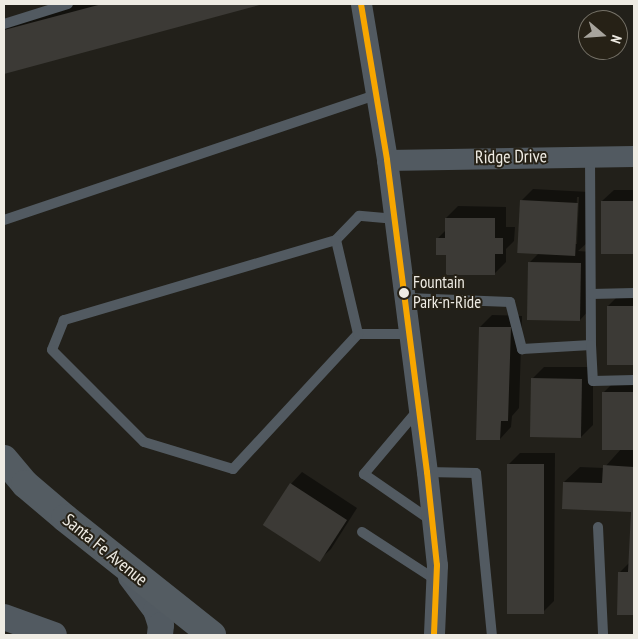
<!DOCTYPE html>
<style>
body{margin:0}
#map{position:relative;width:638px;height:639px;overflow:hidden;background:#22201a;font-family:"PT Sans Narrow",sans-serif}
div>[style]{position:absolute}
[style*='--x']{left:calc(var(--x)*1px);top:calc(var(--y)*1px);width:calc(var(--w)*1px);rotate:calc(var(--a)*1deg)}
.shadow>*{inset:0;background:#0007}
.building>*{inset:0;background:#3c3a36;transform-origin:0 0}
.service>*{height:10px;margin:-5px;padding:0 5px;transform-origin:5px;border-radius:5px;background:#525a61}
.minor>*{height:21px;margin:-10.5px;padding:0 10.5px;transform-origin:10.5px;border-radius:10.5px;background:#525a61}
.tertiary>*{height:26px;margin:-13px;padding:0 13px;transform-origin:13px;border-radius:13px;background:#525a61}
.secondary>*{height:28px;margin:-14px;padding:0 14px;transform-origin:14px;border-radius:14px;background:#545c62}
.bus-1>*{height:6px;margin:-3px;padding:0 3px;transform-origin:3px;border-radius:3px;background:#f7a600}
.dots>*{width:14px;height:14px;translate:-50% -50%;box-sizing:border-box;border:2px solid #262116;border-radius:50%}
span{translate:-50% -50%;white-space:nowrap;text-align:center;line-height:1.15;-webkit-text-stroke:4px #262116;paint-order:stroke}
.bus-label{font-size:17px;color:#eeebe3}
.left{translate:0 -50%;text-align:left}
.street-label{font-size:18px;color:#eeebe3}
.frame{position:absolute;inset:0;border:5px solid #eeebe3;pointer-events:none}
.north{position:absolute;left:578px;top:10px;width:50px;height:50px;box-sizing:border-box;background:#262116;border:1px solid #767268;border-radius:50%;rotate:108deg;font-size:14px;font-weight:700;line-height:20px;text-align:center;color:#eeebe3}
.north::after{content:'';display:block;margin:auto;width:18px;height:22px;background:#a7a49d;clip-path:polygon(50% 0,100% 100%,50% 72%,0 100%)}
</style>
<div id="map">
<div class="shadow">
<div style="clip-path:polygon(63px 4px,260px 4px,4px 73px,4px 20px)"></div>
<div style="clip-path:polygon(evenodd,533px 189px,589px 192px,587px 243px,578px 251px,592px 252px,591px 308px,580px 320px,529px 263px,539px 253px,521px 201px,533px 189px,577px 197px,579px 197px,577px 244px,575px 244px,577px 197px)"></div>
<div style="clip-path:polygon(614px 190px,634px 190px,634px 253px,602px 253px,602px 201px)"></div>
<div style="clip-path:polygon(458px 206px,506px 207px,506px 227px,515px 227px,514px 241px,506px 249px,506px 262px,494px 274px,447px 254px,437px 239px,446px 230px,446px 218px)"></div>
<div style="clip-path:polygon(620px 294px,634px 295px,634px 364px,607px 363px,608px 306px)"></div>
<div style="clip-path:polygon(492px 315px,522px 316px,519px 408px,512px 416px,511px 427px,500px 439px,480px 327px)"></div>
<div style="clip-path:polygon(544px 367px,593px 367px,593px 425px,581px 437px,532px 379px)"></div>
<div style="clip-path:polygon(615px 381px,634px 381px,634px 614px,618px 613px,620px 572px,630px 562px,632px 510px,564px 482px,580px 467px,604px 468px,621px 449px,604px 392px)"></div>
<div style="clip-path:polygon(520px 453px,555px 453px,554px 601px,542px 613px,508px 465px)"></div>
<div style="clip-path:polygon(302px 472px,357px 508px,331px 549px,319px 560px,291px 484px)"></div>
</div>
<div class="building">
<div style="clip-path:polygon(102px 4px,263px 4px,4px 74px,4px 30px)"></div>
<div style="left:520px;top:200px;width:58px;height:53px;rotate:3deg"></div>
<div style="left:601px;top:201px;width:33px;height:53px"></div>
<div style="clip-path:polygon(445px 218px,495px 218px,495px 238px,503px 238px,503px 254px,495px 254px,495px 275px,446px 275px,446px 255px,436px 255px,436px 238px,445px 238px)"></div>
<div style="left:528px;top:262px;width:53px;height:58px;rotate:1deg"></div>
<div style="left:607px;top:306px;width:27px;height:59px"></div>
<div style="clip-path:polygon(479px 327px,511px 327px,508px 421px,501px 421px,500px 440px,476px 440px)"></div>
<div style="left:531px;top:378px;width:51px;height:59px;rotate:1deg"></div>
<div style="left:602px;top:392px;width:32px;height:58px"></div>
<div style="left:507px;top:464px;width:37px;height:150px"></div>
<div style="clip-path:polygon(603px 465px,634px 467px,634px 615px,617px 615px,618px 572px,628px 572px,631px 512px,562px 509px,563px 482px,602px 483px)"></div>
<div style="left:290px;top:483px;width:68px;height:50px;rotate:33deg"></div>
</div>
<div class="service">
<div style="--x:4;--y:24;--w:67;--a:-17.4"></div>
<div style="--x:590;--y:155;--w:190;--a:89.7"></div>
<div style="--x:396;--y:219;--w:37;--a:-175"></div>
<div style="--x:359;--y:216;--w:33;--a:134"></div>
<div style="--x:336;--y:240;--w:284;--a:163.6"></div>
<div style="--x:64;--y:320;--w:32;--a:112"></div>
<div style="--x:52;--y:350;--w:130;--a:45"></div>
<div style="--x:144;--y:442;--w:93;--a:16.9"></div>
<div style="--x:233;--y:469;--w:184;--a:-47.2"></div>
<div style="--x:358;--y:334;--w:52;--a:0"></div>
<div style="--x:4;--y:220;--w:392;--a:-18.6"></div>
<div style="--x:336;--y:240;--w:97;--a:76.8"></div>
<div style="--x:591;--y:294;--w:43;--a:-1.3"></div>
<div style="--x:407;--y:298;--w:103;--a:2.2"></div>
<div style="--x:510;--y:302;--w:49;--a:75.7"></div>
<div style="--x:522;--y:349;--w:69;--a:-3.3"></div>
<div style="--x:591;--y:345;--w:36;--a:87"></div>
<div style="--x:593;--y:381;--w:41;--a:-1.4"></div>
<div style="--x:418;--y:410;--w:84;--a:130.2"></div>
<div style="--x:364;--y:474;--w:83;--a:34.7"></div>
<div style="--x:427;--y:472;--w:49;--a:1.2"></div>
<div style="--x:476;--y:473;--w:163;--a:84.4"></div>
<div style="--x:598;--y:527;--w:108;--a:87.3"></div>
<div style="--x:362;--y:532;--w:88;--a:33"></div>
</div>
<div class="minor">
<div style="--x:361;--y:4;--w:158;--a:80.5"></div>
<div style="--x:387;--y:160;--w:315;--a:82.7"></div>
<div style="--x:427;--y:472;--w:94;--a:83.9"></div>
<div style="--x:437;--y:565;--w:70;--a:92.5"></div>
<div style="--x:387;--y:160;--w:247;--a:-0.9"></div>
</div>
<div class="tertiary">
<div style="--x:131;--y:577;--w:41;--a:52.9"></div>
<div style="--x:156;--y:610;--w:16;--a:72"></div>
<div style="--x:161;--y:625;--w:10;--a:96"></div>
<div style="--x:4;--y:617;--w:53;--a:19.8"></div>
</div>
<div class="secondary">
<div style="--x:4;--y:459;--w:33;--a:50"></div>
<div style="--x:25;--y:484;--w:52;--a:40.4"></div>
<div style="--x:65;--y:518;--w:188;--a:38.5"></div>
</div>
<div class="bus-1">
<div style="--x:361;--y:4;--w:158;--a:80.5"></div>
<div style="--x:387;--y:160;--w:315;--a:82.7"></div>
<div style="--x:427;--y:472;--w:94;--a:83.9"></div>
<div style="--x:437;--y:565;--w:70;--a:92.5"></div>
</div>
<div class="dots">
<div style="left:404px;top:293px;background:#eeebe3"></div>
</div>
<div class="bus-label">
<span class="left" style="left:413px;top:293px">Fountain<br>Park-n-Ride</span>
</div>
<div class="street-label">
<span style="left:511px;top:157px;rotate:-1deg">Ridge Drive</span>
<span style="left:105px;top:550px;rotate:39deg">Santa Fe Avenue</span>
</div>
<div class="frame"></div>
<div class="north">N</div>
</div>
